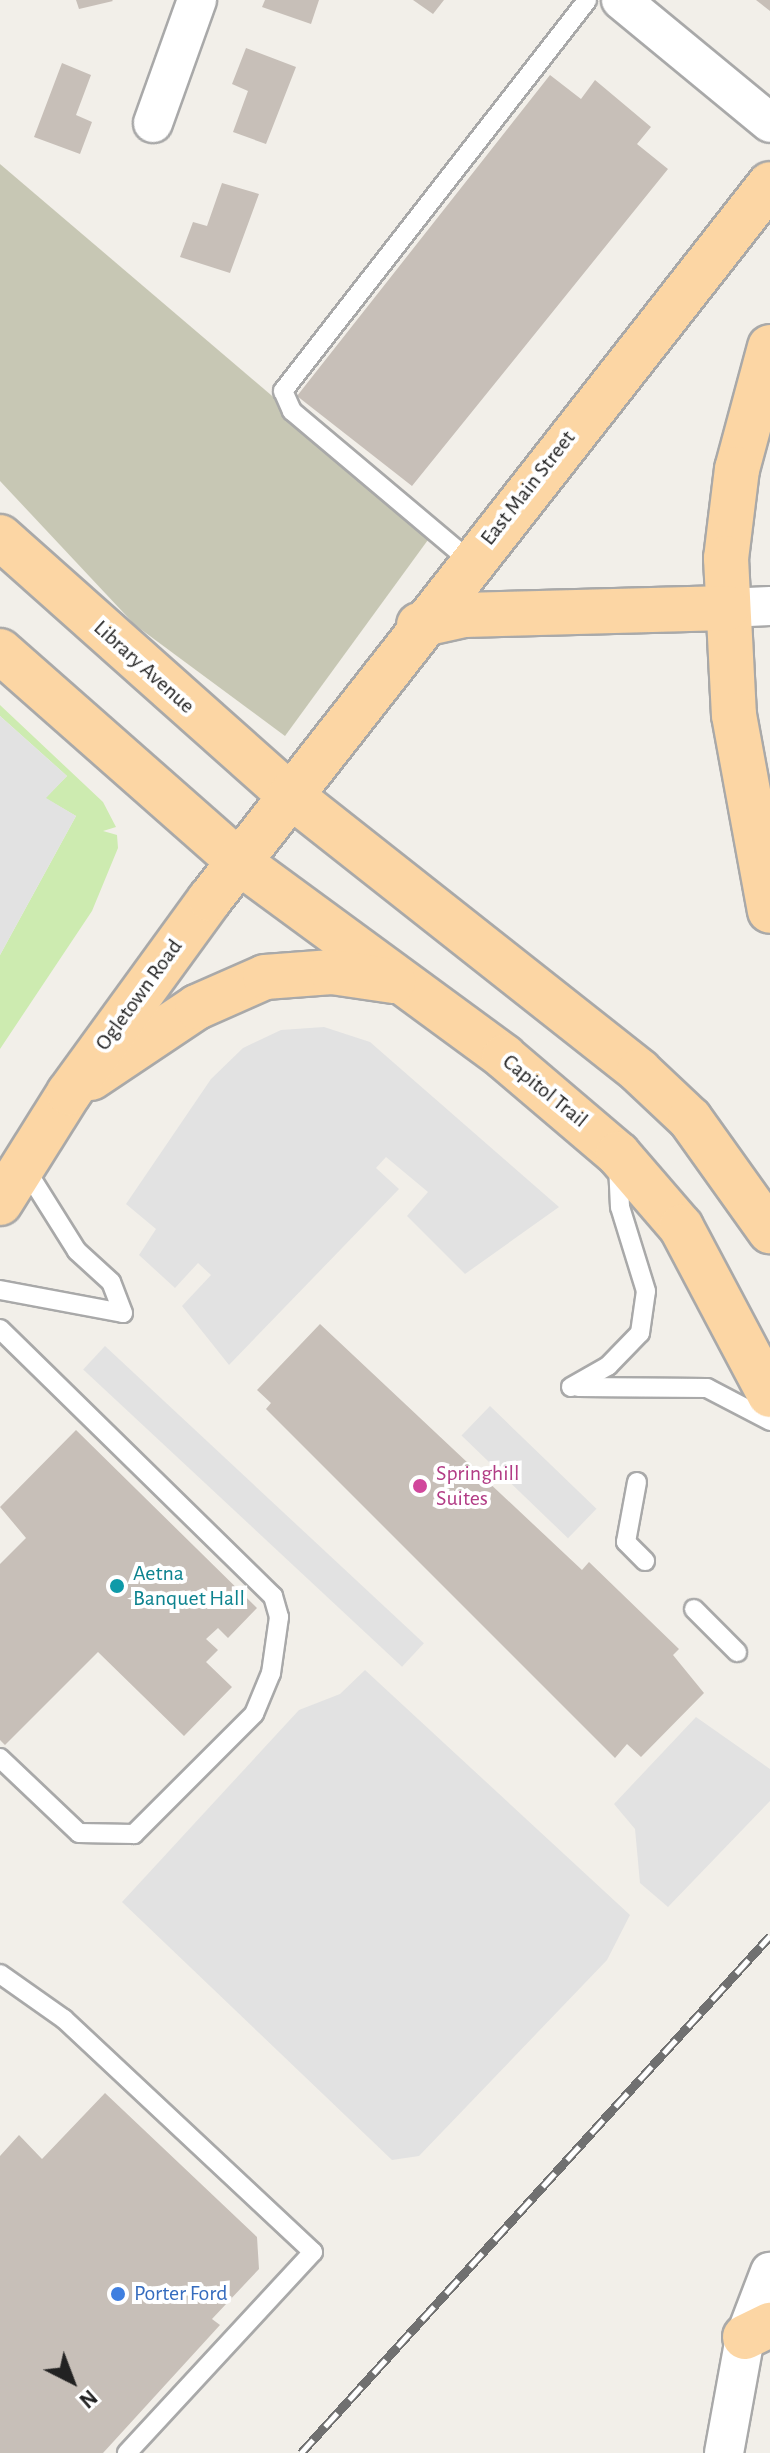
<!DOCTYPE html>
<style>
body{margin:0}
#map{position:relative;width:770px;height:2453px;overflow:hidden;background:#f2efe9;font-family:"Alegreya Sans",sans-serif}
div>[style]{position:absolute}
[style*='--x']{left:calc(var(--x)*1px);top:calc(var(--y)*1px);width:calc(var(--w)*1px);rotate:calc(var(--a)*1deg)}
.construction>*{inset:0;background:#c7c7b4}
.grass>*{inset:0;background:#cdebb0}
.parking>*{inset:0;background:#e2e2e2;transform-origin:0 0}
.building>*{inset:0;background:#c7bfb8}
.roads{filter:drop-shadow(2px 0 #a9a9a9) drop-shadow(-2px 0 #a9a9a9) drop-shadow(0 2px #a9a9a9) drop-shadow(0 -2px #a9a9a9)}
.service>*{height:18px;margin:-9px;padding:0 9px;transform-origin:9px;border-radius:9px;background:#fff}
.minor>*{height:38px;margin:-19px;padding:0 19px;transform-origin:19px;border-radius:19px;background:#fff}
.primary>*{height:44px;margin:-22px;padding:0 22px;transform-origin:22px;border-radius:22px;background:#fcd6a4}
.rail>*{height:9px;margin-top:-4.5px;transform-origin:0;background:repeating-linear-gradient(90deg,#fff 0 18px,#707070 0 36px);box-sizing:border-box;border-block:2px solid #707070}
.dots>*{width:22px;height:22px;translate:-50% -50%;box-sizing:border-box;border:4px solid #fff;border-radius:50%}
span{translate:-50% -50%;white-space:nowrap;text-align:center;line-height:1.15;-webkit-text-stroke:8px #fff;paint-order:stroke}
.street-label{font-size:22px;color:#222}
.hotel-label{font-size:22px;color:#b23c85}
.left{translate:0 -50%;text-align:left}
.culture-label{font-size:22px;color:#0d838f}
.shop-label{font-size:22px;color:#366cbe}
.north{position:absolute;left:32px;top:2341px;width:80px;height:80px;-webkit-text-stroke:6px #fff;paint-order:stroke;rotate:138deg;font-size:22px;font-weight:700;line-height:32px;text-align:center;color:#222}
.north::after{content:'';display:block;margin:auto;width:28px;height:36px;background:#222;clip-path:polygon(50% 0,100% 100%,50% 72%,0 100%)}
</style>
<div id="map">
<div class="construction">
<div style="clip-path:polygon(0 164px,433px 533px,285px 736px,135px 625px,0 481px)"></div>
</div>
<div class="grass">
<div style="clip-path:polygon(0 705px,103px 802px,116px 827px,103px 831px,117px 835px,118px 848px,92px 911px,0 1049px,0 955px,76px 816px,45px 798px,67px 776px,0 716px)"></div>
</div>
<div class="parking">
<div style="clip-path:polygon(0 716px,67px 776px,46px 798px,76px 816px,0 955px)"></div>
<div style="clip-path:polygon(324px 1027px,370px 1042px,559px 1207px,465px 1274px,407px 1216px,428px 1192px,386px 1157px,376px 1168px,399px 1189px,229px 1365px,182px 1306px,211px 1275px,198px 1263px,175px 1288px,139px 1255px,156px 1229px,126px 1204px,211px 1079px,243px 1048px,281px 1030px)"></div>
<div style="left:105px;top:1346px;width:436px;height:32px;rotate:43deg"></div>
<div style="left:490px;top:1406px;width:148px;height:41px;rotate:44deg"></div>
<div style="clip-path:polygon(365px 1670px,630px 1915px,607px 1960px,419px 2156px,392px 2160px,122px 1902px,299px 1710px,340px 1694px)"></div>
<div style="clip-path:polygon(696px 1717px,770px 1769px,770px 1801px,668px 1907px,640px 1883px,635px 1829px,614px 1804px)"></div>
</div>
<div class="building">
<div style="clip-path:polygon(76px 0,112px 0,113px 1px,79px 9px)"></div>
<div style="clip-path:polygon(265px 0,319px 0,311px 24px,262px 7px)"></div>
<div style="clip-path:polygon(413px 0,444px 0,433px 14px)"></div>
<div style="clip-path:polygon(756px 0,770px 0,770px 11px)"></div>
<div style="clip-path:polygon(246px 48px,296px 67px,266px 144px,233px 132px,248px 91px,232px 84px)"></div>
<div style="clip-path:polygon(62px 63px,91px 75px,76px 115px,92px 122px,80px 154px,34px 137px)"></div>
<div style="clip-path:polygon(550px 75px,581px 99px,595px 80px,651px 127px,637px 144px,668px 169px,412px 486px,297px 396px)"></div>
<div style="clip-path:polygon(222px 183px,259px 194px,230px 273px,180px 257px,193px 222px,207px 226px)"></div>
<div style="clip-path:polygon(320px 1324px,582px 1570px,589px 1562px,679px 1649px,673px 1655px,704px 1693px,641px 1757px,627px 1744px,615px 1758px,266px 1409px,271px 1403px,257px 1390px)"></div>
<div style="clip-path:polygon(76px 1430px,257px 1608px,228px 1638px,218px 1628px,206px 1639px,218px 1650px,206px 1662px,232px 1687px,184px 1736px,98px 1652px,5px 1745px,0 1740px,0 1564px,26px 1538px,0 1507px)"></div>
<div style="clip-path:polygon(105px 2093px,257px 2237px,259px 2269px,212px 2319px,220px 2325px,103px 2453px,0 2453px,0 2156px,19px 2135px,42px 2159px)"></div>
</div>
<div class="roads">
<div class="service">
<div style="--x:470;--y:561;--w:233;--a:-139.9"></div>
<div style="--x:292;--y:411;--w:22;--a:-114"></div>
<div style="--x:283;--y:391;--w:495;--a:-52.1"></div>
<div style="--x:0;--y:1290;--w:125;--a:10.6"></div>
<div style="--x:123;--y:1313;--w:33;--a:-111"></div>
<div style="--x:111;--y:1282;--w:46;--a:-137.6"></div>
<div style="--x:77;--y:1251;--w:102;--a:-122.1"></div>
<div style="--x:0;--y:1329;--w:382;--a:44.4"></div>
<div style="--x:273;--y:1596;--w:22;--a:74"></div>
<div style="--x:279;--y:1617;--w:57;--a:98.1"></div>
<div style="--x:271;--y:1673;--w:44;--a:112.5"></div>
<div style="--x:254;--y:1714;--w:170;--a:135"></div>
<div style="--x:134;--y:1834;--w:55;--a:-179"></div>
<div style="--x:79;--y:1833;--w:109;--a:-136.5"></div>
<div style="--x:571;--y:1387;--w:43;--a:-29.6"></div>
<div style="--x:608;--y:1366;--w:46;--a:-45.9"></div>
<div style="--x:640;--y:1333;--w:42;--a:-81.9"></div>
<div style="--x:646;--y:1291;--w:88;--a:-107.2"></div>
<div style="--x:620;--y:1207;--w:43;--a:-92.7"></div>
<div style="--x:578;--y:1387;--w:129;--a:0.4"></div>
<div style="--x:707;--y:1388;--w:71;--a:27.6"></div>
<div style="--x:637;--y:1482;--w:61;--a:100.4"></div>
<div style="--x:626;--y:1542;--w:27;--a:45"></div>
<div style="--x:694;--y:1609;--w:61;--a:45"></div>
<div style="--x:0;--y:1974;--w:78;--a:35.1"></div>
<div style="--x:64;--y:2019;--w:341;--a:43.1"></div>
<div style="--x:313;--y:2252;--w:274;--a:132.8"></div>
</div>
<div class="minor">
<div style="--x:621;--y:0;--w:193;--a:39.5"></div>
<div style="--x:153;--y:123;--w:131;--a:-70.3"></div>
<div style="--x:727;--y:608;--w:43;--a:-2.7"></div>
<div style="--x:724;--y:2453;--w:118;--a:-79.7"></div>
<div style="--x:745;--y:2337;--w:70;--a:-69"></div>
</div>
<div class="primary">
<div style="--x:770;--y:347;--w:126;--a:105.1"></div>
<div style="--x:737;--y:469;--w:90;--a:97"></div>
<div style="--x:726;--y:558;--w:157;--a:87.1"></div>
<div style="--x:734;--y:715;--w:199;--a:79.6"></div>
<div style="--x:0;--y:537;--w:388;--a:41.7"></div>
<div style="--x:290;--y:795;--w:445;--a:38.3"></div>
<div style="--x:639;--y:1071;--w:70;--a:43.3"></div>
<div style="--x:690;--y:1119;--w:138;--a:54.5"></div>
<div style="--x:419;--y:625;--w:46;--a:-12.5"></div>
<div style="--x:464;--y:615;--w:263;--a:-1.5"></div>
<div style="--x:0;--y:651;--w:319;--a:41.4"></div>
<div style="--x:239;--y:862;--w:329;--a:36.3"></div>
<div style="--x:504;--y:1057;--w:150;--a:40.4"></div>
<div style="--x:618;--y:1154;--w:96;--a:49.2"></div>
<div style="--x:681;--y:1227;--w:190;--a:62.1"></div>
<div style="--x:91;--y:1078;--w:128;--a:-33.8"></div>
<div style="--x:197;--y:1007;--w:74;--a:-23.8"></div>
<div style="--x:265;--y:977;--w:67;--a:-4.3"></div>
<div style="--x:332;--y:972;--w:62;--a:8.4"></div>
<div style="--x:0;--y:1203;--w:130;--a:-57.9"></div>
<div style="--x:69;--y:1093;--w:240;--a:-54"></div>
<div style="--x:210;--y:899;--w:908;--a:-51.93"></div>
<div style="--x:745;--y:2337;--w:28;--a:-26"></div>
</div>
</div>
<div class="rail">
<div style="--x:301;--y:2453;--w:698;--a:-47.79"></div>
</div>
<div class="dots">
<div style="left:420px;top:1486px;background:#d1479c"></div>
<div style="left:117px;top:1586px;background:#0f9aa8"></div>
<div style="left:118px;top:2294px;background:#3f7fe0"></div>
</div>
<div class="street-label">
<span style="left:528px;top:488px;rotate:-52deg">East Main Street</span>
<span style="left:144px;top:667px;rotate:42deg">Library Avenue</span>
<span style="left:139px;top:995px;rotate:-54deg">Ogletown Road</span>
<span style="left:545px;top:1091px;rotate:39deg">Capitol Trail</span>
</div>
<div class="hotel-label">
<span class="left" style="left:436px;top:1486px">Springhill<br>Suites</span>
</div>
<div class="culture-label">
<span class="left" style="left:133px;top:1586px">Aetna<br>Banquet Hall</span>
</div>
<div class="shop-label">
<span class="left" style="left:134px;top:2294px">Porter Ford</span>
</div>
<div class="north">N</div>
</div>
